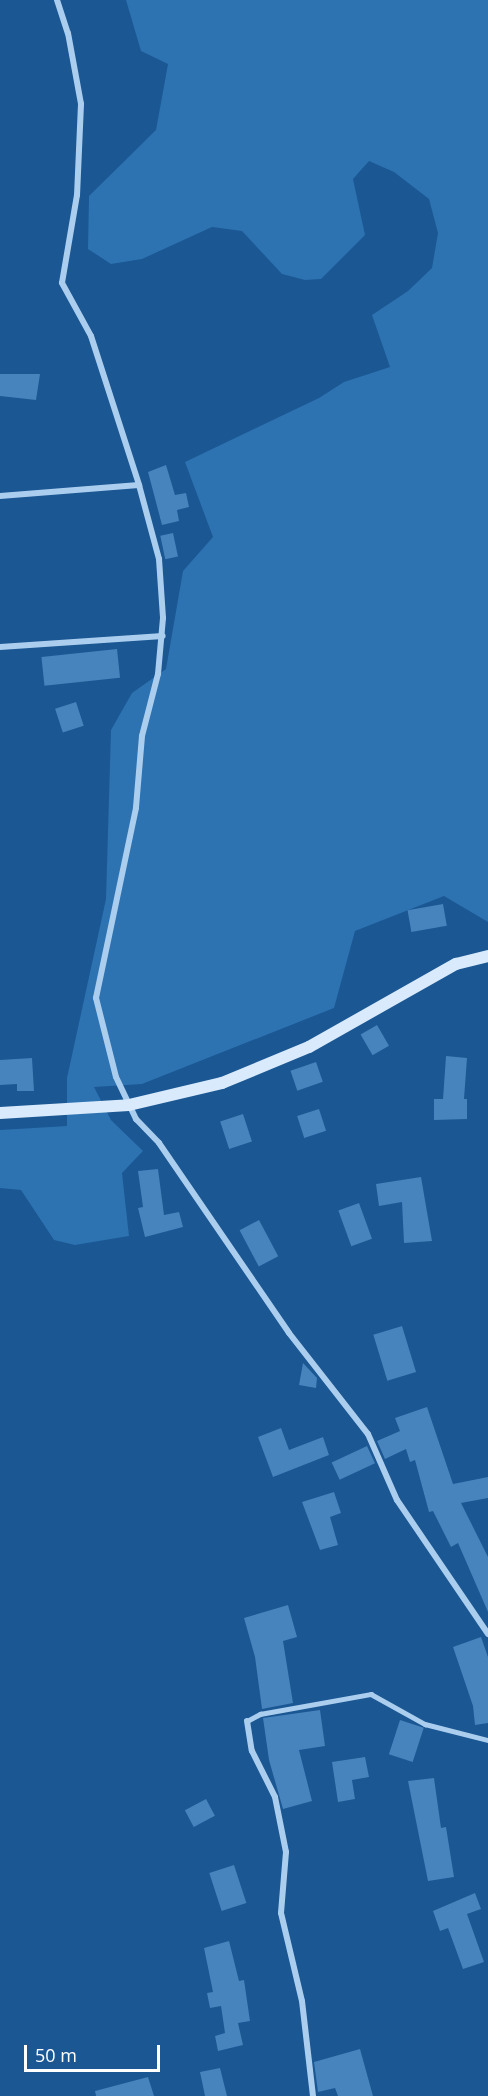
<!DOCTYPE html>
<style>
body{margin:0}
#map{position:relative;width:488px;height:2096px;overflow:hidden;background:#1a5793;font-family:"Open Sans",sans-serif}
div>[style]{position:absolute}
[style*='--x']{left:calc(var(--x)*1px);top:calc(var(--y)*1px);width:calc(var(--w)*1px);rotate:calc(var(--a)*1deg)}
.green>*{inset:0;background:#2d72b1}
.building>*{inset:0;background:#4783bc;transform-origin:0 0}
.lane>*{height:4.5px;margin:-2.25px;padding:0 2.25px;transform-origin:2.25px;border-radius:2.25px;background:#abceef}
.street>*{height:6px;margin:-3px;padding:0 3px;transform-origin:3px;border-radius:3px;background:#abceef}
.secondary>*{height:12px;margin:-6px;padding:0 6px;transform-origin:6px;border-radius:6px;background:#d8eafb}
span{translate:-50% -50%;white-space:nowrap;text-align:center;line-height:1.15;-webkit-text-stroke:5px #1a5793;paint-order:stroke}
.scale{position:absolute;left:24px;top:2045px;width:136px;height:27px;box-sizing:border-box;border:3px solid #fff;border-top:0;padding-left:8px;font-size:18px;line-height:21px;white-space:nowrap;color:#fff;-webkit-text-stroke:4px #1a5793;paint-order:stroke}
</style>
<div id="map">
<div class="green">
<div style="clip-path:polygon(126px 0,488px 0,488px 922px,444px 896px,355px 931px,334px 1008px,142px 1084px,94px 1087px,111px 1120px,143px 1151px,122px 1173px,129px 1236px,75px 1245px,54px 1240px,21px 1190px,0 1188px,0 1130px,67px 1126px,67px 1078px,106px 899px,111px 730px,132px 693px,166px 669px,183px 571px,213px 537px,185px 462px,319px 398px,344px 382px,390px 367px,372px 315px,408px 291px,432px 268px,438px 233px,429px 199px,394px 172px,369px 161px,353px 179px,365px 235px,321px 279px,305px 280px,282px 274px,242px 231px,212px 227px,142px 259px,111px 264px,88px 249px,89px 196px,156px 130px,168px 64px,141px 51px)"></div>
</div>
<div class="building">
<div style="clip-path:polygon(0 374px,40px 374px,36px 400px,0 396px)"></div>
<div style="clip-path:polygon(166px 465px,175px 495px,186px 493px,189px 507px,177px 510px,179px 521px,162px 525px,148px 472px)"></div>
<div style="left:173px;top:533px;width:24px;height:13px;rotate:78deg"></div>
<div style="left:117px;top:649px;width:29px;height:76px;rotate:84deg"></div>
<div style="left:76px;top:702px;width:25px;height:22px;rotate:72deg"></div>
<div style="left:443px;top:904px;width:22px;height:36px;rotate:80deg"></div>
<div style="left:377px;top:1025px;width:24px;height:19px;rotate:60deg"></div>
<div style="clip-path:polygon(446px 1056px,467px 1058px,464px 1099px,467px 1099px,467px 1119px,434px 1120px,434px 1099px,443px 1099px)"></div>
<div style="clip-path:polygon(32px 1058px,34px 1091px,17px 1091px,17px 1084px,0 1085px,0 1060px)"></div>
<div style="left:316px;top:1062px;width:21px;height:27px;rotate:71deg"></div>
<div style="left:319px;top:1109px;width:23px;height:23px;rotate:72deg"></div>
<div style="left:243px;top:1114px;width:29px;height:24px;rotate:72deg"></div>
<div style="clip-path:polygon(158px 1169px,164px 1215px,179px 1212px,183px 1227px,145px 1237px,138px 1208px,143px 1207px,138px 1171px)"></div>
<div style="clip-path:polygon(421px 1177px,432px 1241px,404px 1243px,402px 1202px,379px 1206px,376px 1184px)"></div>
<div style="left:359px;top:1203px;width:38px;height:22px;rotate:70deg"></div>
<div style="left:259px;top:1220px;width:41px;height:22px;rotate:62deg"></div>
<div style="left:402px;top:1326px;width:48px;height:30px;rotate:73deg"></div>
<div style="clip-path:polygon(303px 1363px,317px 1378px,316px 1388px,299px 1385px)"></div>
<div style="clip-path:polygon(427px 1407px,453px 1484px,488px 1477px,488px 1498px,461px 1503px,488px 1557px,488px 1612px,458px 1543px,451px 1547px,433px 1511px,429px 1512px,415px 1460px,410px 1462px,406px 1449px,385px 1459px,377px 1441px,400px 1431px,395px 1418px)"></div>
<div style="clip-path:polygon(281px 1428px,289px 1450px,323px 1437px,329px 1455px,273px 1477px,258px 1437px)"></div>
<div style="left:367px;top:1446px;width:19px;height:39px;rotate:65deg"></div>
<div style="clip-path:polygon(334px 1492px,341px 1513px,330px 1517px,338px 1545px,320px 1550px,302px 1502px)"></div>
<div style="clip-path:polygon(288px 1605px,297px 1637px,283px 1641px,293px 1703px,262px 1709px,255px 1657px,244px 1618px)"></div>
<div style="clip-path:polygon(481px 1637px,488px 1657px,488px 1723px,475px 1725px,473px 1706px,453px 1647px)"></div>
<div style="clip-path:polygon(320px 1710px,325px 1746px,299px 1750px,312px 1801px,283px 1809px,269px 1760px,263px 1718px)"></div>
<div style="left:400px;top:1720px;width:25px;height:36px;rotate:18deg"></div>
<div style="clip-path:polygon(365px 1757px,369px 1777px,352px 1780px,355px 1799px,338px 1802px,332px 1762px)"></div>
<div style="clip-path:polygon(434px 1778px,441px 1828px,446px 1827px,454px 1877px,428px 1881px,408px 1781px)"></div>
<div style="left:206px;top:1799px;width:19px;height:24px;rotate:62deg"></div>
<div style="left:234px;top:1865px;width:40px;height:26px;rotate:72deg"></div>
<div style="clip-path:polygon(475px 1893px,481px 1909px,467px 1914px,484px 1962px,463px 1969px,448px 1928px,440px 1931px,433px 1911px)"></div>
<div style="clip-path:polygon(229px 1941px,239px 1981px,244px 1980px,250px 2021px,238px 2023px,243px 2045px,218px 2051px,215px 2036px,225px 2033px,221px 2006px,210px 2008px,207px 1993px,213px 1992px,204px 1948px)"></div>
<div style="clip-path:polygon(360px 2049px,373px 2096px,338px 2096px,335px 2088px,318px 2092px,314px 2062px)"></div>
<div style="clip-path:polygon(220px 2068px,227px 2096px,205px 2096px,200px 2072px)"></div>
<div style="clip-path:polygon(148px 2077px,154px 2096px,96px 2096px,95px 2091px)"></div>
</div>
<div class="lane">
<div style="--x:247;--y:1721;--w:15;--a:-28"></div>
<div style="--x:260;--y:1714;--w:113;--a:-10.2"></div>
<div style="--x:371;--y:1694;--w:62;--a:29.1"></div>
<div style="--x:425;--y:1724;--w:65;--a:14.3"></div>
</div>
<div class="street">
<div style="--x:57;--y:0;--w:35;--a:72"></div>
<div style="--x:68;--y:33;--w:72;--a:79.6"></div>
<div style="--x:81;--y:104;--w:91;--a:92.5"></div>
<div style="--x:77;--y:195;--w:89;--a:99.7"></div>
<div style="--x:62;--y:283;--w:60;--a:61.3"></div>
<div style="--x:91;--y:336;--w:157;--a:72.1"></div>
<div style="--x:139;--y:485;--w:77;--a:74.9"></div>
<div style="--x:159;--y:559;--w:59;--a:86.1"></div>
<div style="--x:163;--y:618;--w:56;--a:95.1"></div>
<div style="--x:158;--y:674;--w:64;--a:104.5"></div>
<div style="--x:142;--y:736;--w:72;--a:94.8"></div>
<div style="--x:136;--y:808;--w:194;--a:101.9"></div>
<div style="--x:96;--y:998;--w:81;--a:75.8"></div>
<div style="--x:116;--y:1077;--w:47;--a:64.5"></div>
<div style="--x:136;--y:1119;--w:33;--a:46"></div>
<div style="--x:159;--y:1143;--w:230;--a:55.6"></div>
<div style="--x:289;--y:1333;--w:128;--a:52"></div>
<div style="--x:368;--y:1434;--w:72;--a:66.3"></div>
<div style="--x:397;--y:1500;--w:162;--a:55.8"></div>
<div style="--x:0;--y:496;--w:139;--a:-4.5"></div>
<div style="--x:0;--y:647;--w:163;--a:-3.9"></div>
<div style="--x:247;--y:1721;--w:30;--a:81"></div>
<div style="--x:252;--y:1751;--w:51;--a:63.4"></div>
<div style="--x:275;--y:1797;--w:56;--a:78.7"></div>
<div style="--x:286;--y:1852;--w:61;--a:94.7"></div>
<div style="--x:281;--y:1913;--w:90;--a:76.6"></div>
<div style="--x:302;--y:2001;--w:96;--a:83.4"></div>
</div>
<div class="secondary">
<div style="--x:0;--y:1113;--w:129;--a:-3.5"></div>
<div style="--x:129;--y:1105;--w:96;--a:-13.3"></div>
<div style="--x:222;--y:1083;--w:94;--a:-22.5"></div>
<div style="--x:309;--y:1047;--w:169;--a:-29.5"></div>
<div style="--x:456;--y:964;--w:33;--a:-14"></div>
</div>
<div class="scale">50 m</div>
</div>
